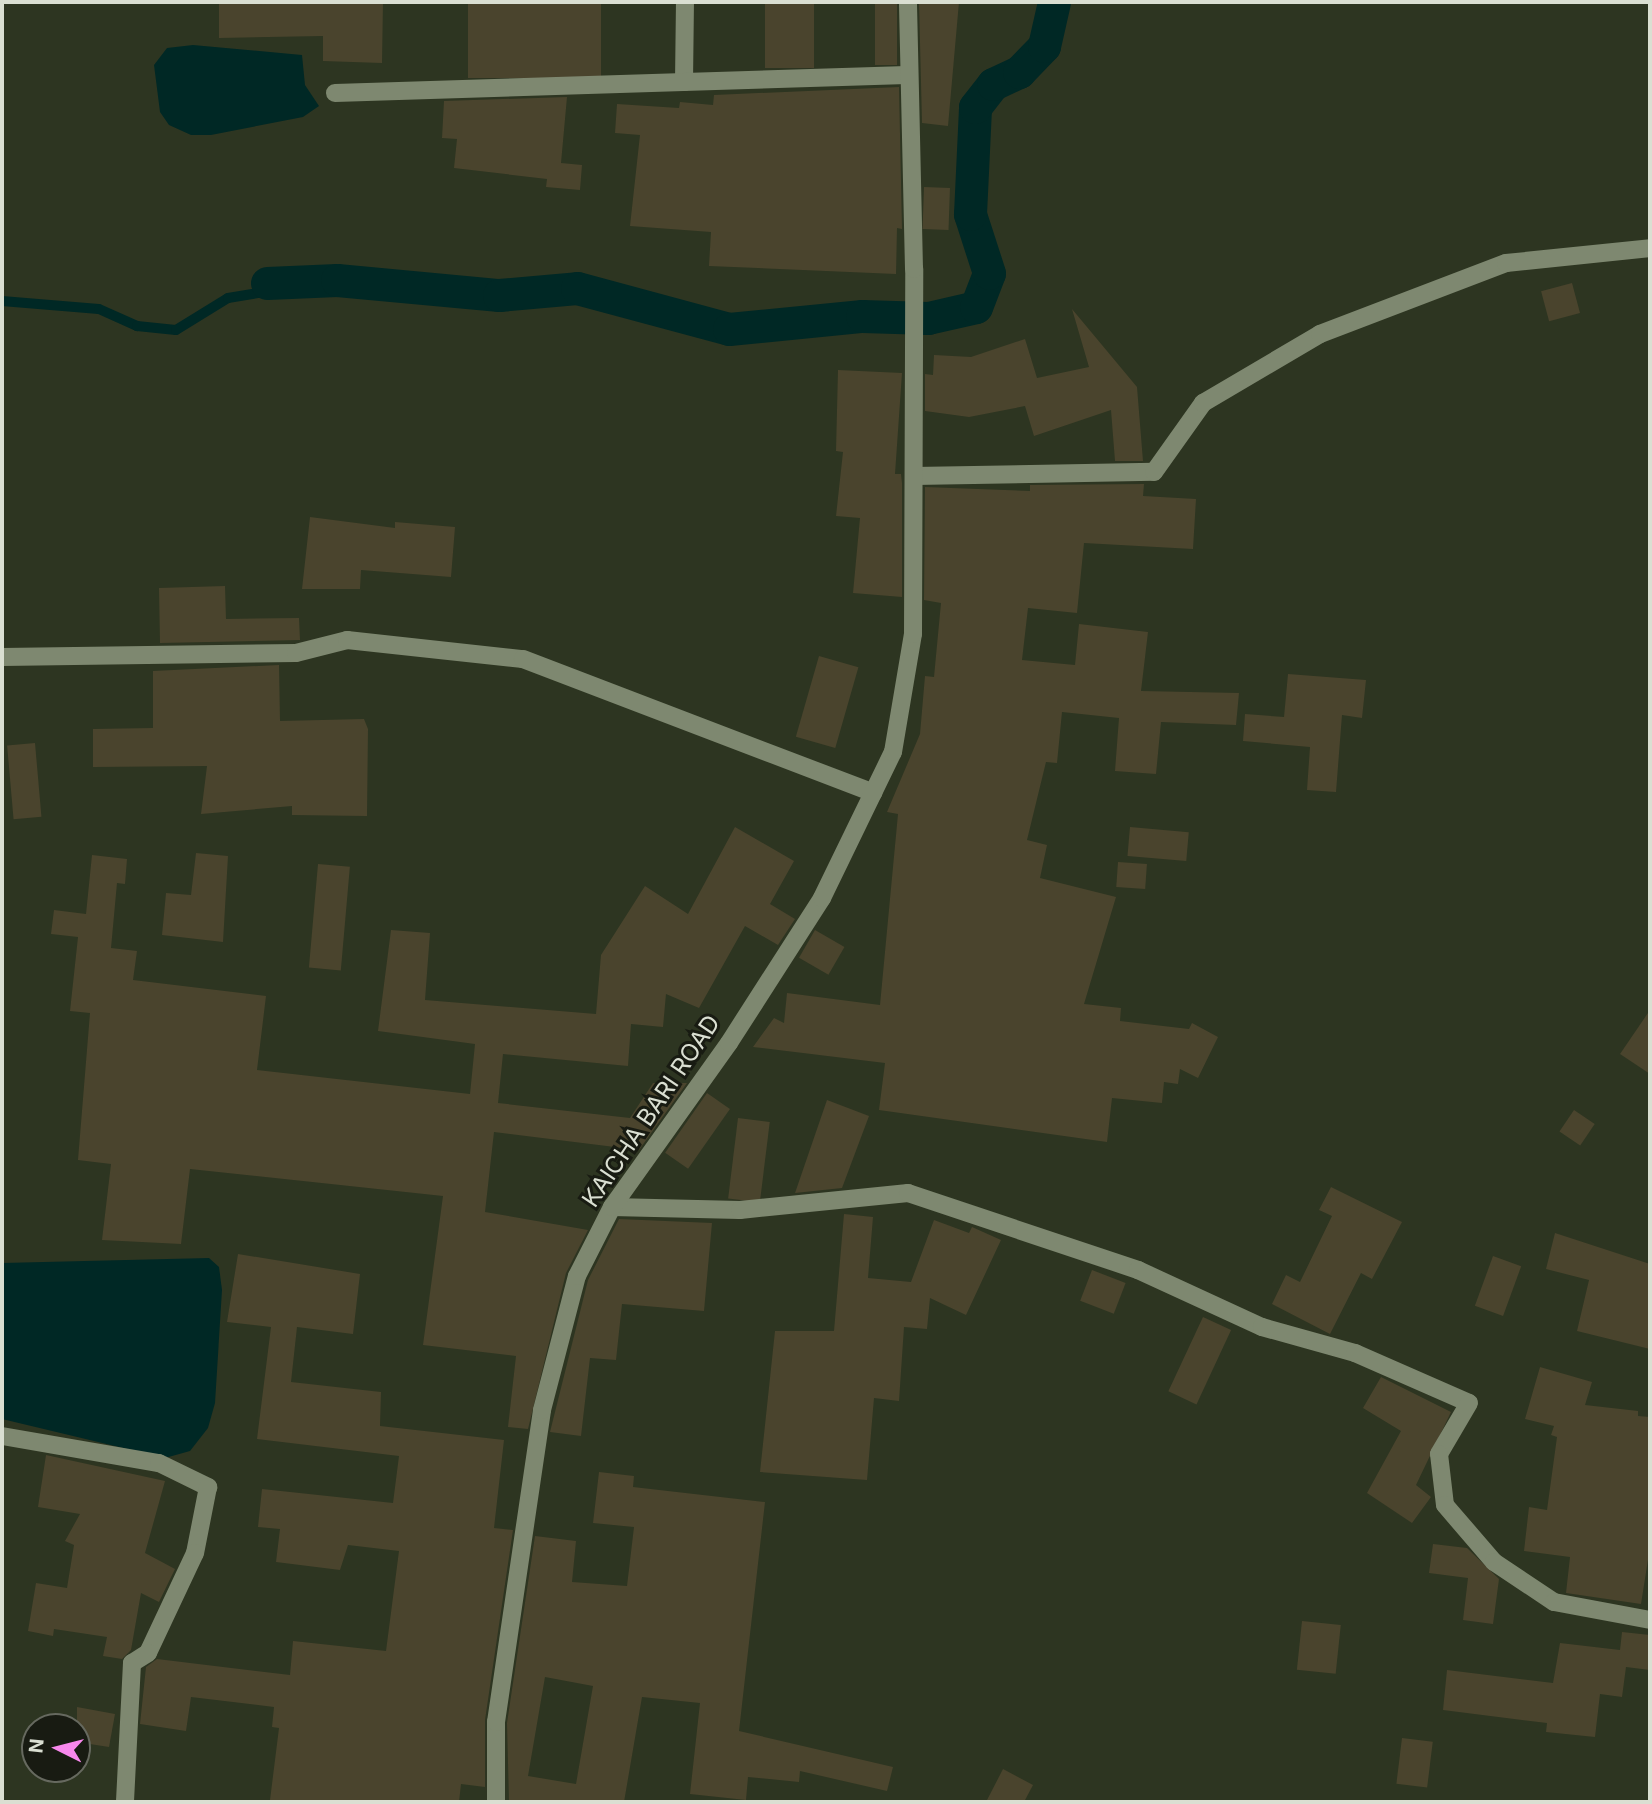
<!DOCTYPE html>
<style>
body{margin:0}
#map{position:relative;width:1652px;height:1804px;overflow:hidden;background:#2d3521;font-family:Inter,sans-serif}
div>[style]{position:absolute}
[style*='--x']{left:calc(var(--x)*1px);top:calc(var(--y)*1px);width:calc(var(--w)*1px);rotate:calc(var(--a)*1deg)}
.water>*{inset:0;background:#002825}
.stream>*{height:10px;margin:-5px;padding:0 5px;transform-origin:5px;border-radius:5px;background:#002825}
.canal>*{height:33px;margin:-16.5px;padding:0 16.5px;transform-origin:16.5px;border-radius:16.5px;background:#002825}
.building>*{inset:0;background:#4a442d;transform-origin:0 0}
.minor>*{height:18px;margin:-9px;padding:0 9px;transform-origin:9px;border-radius:9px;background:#7e8870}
span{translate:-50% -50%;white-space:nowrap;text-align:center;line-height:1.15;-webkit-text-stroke:6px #181b12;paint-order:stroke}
.street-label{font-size:24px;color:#dadfd2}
.frame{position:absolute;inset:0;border:4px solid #dadfd2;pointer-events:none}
.north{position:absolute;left:21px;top:1713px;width:70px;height:70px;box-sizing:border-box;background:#181b12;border:2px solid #66695f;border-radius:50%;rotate:276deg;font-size:19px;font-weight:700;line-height:28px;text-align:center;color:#dadfd2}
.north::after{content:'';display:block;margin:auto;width:24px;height:32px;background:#f788ec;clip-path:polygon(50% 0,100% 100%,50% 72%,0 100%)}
</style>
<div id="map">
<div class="water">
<div style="clip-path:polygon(193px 45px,302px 55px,305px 85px,319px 106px,303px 117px,211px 135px,191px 135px,169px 125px,160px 112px,154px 65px,167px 48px)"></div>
<div style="clip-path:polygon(209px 1258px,219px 1267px,222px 1290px,215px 1403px,208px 1428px,190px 1451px,165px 1458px,2px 1419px,2px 1263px)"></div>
</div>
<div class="stream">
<div style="--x:2;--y:301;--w:97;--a:4.7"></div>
<div style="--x:99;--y:309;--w:42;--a:24.1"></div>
<div style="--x:137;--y:326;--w:39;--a:6"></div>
<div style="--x:176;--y:330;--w:61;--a:-31.6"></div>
<div style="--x:228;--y:298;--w:115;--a:-9.5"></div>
</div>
<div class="canal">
<div style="--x:267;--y:283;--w:70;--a:-2.5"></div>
<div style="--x:337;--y:280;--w:163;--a:5.3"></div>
<div style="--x:499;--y:295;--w:78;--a:-5.1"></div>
<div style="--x:577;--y:288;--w:157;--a:15.1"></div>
<div style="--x:729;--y:329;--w:134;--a:-5.6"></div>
<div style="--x:862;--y:316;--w:66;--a:1.7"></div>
<div style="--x:928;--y:318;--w:49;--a:-12.9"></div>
<div style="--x:976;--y:307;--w:36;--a:-69"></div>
<div style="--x:989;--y:273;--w:62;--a:-107.9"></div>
<div style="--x:970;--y:214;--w:107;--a:-87.3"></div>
<div style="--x:975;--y:107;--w:29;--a:-52"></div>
<div style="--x:993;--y:84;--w:29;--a:-25"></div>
<div style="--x:1019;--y:72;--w:36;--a:-46"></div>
<div style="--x:1044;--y:46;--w:45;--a:-77.2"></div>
</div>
<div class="building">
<div style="clip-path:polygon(219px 2px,383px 2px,382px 63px,323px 61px,323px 36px,219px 38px)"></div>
<div style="left:468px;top:2px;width:133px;height:76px"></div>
<div style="left:765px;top:2px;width:49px;height:66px"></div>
<div style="left:875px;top:2px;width:22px;height:63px"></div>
<div style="clip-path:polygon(919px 2px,959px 2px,948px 126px,922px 123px)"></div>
<div style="clip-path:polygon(899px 87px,902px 229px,897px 228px,896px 274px,709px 266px,711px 232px,630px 226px,640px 135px,615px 133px,617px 104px,679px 108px,680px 102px,713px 105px,714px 95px)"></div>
<div style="clip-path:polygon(567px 97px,561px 163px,582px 165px,580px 190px,546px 187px,547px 179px,454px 168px,457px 139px,442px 138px,444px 101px)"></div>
<div style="left:924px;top:187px;width:26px;height:42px;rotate:2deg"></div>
<div style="left:1572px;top:283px;width:31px;height:32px;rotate:75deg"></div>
<div style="clip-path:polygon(1072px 309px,1137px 387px,1143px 461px,1115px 461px,1111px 410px,1034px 436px,1025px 406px,969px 417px,925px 411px,925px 374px,933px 375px,934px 355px,971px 357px,1025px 339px,1037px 378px,1089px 367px)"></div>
<div style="clip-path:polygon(838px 370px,902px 373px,895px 474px,901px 474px,902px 483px,902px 597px,853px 593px,860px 518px,836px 516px,843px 452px,836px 451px)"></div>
<div style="clip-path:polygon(1144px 484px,1143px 496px,1196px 499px,1193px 549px,1084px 543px,1077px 613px,1028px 608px,1022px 660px,1075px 665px,1079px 624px,1148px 632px,1141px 691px,1239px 693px,1236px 725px,1161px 722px,1156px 774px,1115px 771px,1119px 718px,1062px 712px,1057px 763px,1046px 762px,1027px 840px,1047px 845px,1040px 878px,1116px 897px,1084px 1004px,1121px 1008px,1120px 1021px,1189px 1029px,1192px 1023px,1218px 1037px,1198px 1078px,1180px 1069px,1178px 1084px,1164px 1082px,1162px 1103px,1112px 1098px,1107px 1142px,879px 1110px,885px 1063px,753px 1047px,774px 1018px,784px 1023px,787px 993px,880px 1005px,898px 814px,887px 812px,920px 734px,925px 676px,934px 677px,941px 603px,924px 600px,925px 487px,1030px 491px,1030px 485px)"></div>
<div style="clip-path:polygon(310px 517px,395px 528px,395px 522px,455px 527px,451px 577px,361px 570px,360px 589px,302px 589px)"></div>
<div style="clip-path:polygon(225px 586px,226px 619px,299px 618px,300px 640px,160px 643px,159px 588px)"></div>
<div style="left:819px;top:656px;width:41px;height:84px;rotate:16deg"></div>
<div style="clip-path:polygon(279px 665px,280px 721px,364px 719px,368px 729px,367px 816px,292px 815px,292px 806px,201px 814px,207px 766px,93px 767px,93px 729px,153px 728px,153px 671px)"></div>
<div style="clip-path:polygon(1288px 674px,1366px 680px,1362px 718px,1342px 715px,1336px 792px,1307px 790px,1310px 747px,1243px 741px,1245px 714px,1284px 717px)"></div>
<div style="left:35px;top:743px;width:74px;height:28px;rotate:85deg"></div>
<div style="clip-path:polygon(735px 827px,794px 861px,770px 904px,795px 919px,778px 945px,745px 926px,699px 1008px,666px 994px,663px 1027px,631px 1024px,628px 1066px,503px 1054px,498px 1103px,630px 1118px,653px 1083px,687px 1083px,639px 1150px,494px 1132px,485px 1212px,588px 1230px,566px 1273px,528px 1429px,508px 1427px,516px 1356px,423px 1345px,443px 1196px,190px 1169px,181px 1244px,102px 1240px,111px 1164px,78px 1160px,90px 1013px,70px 1011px,78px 937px,51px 934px,54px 910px,86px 914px,92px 855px,127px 859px,125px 884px,117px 883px,111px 948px,137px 951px,133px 980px,266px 996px,257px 1070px,470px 1094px,475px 1044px,378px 1031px,391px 930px,430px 933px,425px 1000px,596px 1014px,601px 955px,645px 886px,688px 914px)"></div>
<div style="left:1130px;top:827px;width:59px;height:29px;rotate:5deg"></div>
<div style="clip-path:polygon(196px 853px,228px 856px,223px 942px,162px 935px,166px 893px,191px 895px)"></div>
<div style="left:1118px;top:862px;width:29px;height:25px;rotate:4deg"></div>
<div style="left:318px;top:864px;width:32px;height:104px;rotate:5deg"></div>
<div style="left:815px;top:930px;width:34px;height:32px;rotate:30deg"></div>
<div style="clip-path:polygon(1650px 1010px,1650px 1074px,1620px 1054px)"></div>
<div style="left:707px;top:1093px;width:28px;height:73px;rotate:35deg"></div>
<div style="clip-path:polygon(827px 1100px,869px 1116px,842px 1188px,795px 1193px)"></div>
<div style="left:1574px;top:1110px;width:25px;height:26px;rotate:34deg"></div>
<div style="left:738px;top:1118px;width:32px;height:81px;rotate:7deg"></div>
<div style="clip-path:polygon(1331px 1187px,1402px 1222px,1372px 1279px,1361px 1273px,1330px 1334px,1272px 1304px,1286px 1275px,1300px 1282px,1332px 1216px,1319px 1210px)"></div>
<div style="clip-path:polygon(844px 1214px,873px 1217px,868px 1278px,911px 1282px,934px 1220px,969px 1233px,972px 1227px,1001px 1240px,966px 1315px,930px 1298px,927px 1329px,904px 1327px,899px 1401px,874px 1398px,867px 1480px,760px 1472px,775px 1331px,834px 1331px)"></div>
<div style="clip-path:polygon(619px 1219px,712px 1223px,704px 1311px,622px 1304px,616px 1360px,590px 1358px,581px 1436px,550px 1432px,588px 1280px)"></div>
<div style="clip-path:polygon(1555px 1233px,1650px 1264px,1650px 1349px,1577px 1331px,1589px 1280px,1546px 1269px)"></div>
<div style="clip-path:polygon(238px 1254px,360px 1274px,353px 1334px,297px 1327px,291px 1382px,381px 1392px,380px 1426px,504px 1440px,494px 1528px,513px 1530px,485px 1720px,485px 1787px,461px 1784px,459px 1802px,270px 1800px,279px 1728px,272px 1727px,274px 1707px,191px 1697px,186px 1731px,140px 1724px,146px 1667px,157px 1659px,290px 1675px,293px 1641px,386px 1651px,399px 1551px,348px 1545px,340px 1570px,276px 1562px,280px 1529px,258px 1527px,262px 1489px,393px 1503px,399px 1456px,257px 1439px,271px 1327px,227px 1322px)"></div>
<div style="left:1493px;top:1256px;width:30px;height:53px;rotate:20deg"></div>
<div style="left:1092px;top:1270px;width:36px;height:33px;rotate:21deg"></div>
<div style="left:1203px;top:1317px;width:31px;height:82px;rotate:25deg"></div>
<div style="clip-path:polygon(1540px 1367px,1592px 1382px,1585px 1405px,1638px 1411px,1638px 1416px,1650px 1417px,1650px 1547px,1641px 1604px,1566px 1593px,1570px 1557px,1524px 1551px,1529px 1507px,1547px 1510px,1557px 1437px,1551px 1435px,1554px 1426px,1525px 1419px)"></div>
<div style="clip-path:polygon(1381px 1377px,1451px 1412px,1416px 1485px,1431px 1497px,1412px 1523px,1367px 1493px,1401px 1431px,1363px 1408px)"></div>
<div style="clip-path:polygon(46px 1455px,165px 1481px,145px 1553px,175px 1569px,159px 1602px,141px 1593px,131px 1650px,122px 1659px,103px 1656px,107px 1637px,54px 1629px,53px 1636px,28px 1631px,36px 1583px,67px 1588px,74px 1545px,65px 1541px,80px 1514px,38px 1507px)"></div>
<div style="clip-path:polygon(evenodd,599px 1472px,634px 1476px,633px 1487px,765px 1502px,739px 1731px,893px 1767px,887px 1791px,800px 1771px,799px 1782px,748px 1777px,746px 1800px,690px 1794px,700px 1703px,642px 1697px,624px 1802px,509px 1802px,507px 1723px,535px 1536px,576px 1541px,572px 1582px,627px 1586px,634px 1527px,593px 1523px,599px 1472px,545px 1677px,593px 1686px,576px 1784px,528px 1776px,545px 1677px)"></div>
<div style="clip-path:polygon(1433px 1544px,1467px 1548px,1499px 1579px,1493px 1624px,1463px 1620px,1468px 1578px,1429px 1573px)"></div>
<div style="left:1302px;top:1621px;width:39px;height:49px;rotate:6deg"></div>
<div style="clip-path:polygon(1622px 1632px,1650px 1635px,1650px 1670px,1626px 1667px,1622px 1697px,1600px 1694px,1595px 1737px,1546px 1732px,1547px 1723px,1443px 1710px,1447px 1670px,1553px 1683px,1560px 1643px,1620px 1650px)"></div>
<div style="clip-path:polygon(77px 1707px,115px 1714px,109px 1747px,77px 1742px)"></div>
<div style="left:1402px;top:1738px;width:31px;height:46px;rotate:7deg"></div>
<div style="clip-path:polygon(1003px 1769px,1033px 1785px,1024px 1802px,986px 1802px)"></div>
</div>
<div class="minor">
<div style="--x:684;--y:82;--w:80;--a:-89.3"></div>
<div style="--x:335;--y:93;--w:572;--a:-1.8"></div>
<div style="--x:914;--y:476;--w:240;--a:-1"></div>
<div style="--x:1154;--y:472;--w:85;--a:-54.6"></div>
<div style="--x:1203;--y:403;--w:136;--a:-30.5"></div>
<div style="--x:1320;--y:334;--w:199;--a:-20.9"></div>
<div style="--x:1506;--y:263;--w:145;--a:-5.9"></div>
<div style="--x:2;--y:657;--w:294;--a:-0.8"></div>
<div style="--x:296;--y:653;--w:53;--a:-14.3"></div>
<div style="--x:347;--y:640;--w:177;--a:6.2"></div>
<div style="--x:523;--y:659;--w:375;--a:20.9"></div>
<div style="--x:612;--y:1207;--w:128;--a:1.3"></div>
<div style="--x:740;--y:1210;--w:169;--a:-5.8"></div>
<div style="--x:908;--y:1193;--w:243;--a:18.5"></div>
<div style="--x:1138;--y:1270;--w:136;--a:24.7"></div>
<div style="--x:1262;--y:1327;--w:97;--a:15.6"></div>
<div style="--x:1355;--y:1353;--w:124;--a:23.7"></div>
<div style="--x:1469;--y:1403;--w:59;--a:120.5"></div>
<div style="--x:1439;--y:1454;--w:51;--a:83.3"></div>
<div style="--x:1445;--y:1505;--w:75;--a:49.3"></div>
<div style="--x:1494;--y:1562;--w:72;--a:33.7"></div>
<div style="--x:1554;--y:1602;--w:98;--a:10.6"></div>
<div style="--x:2;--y:1436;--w:159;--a:9.8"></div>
<div style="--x:159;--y:1463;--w:55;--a:26.1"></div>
<div style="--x:208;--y:1487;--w:67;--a:101.1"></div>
<div style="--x:195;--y:1553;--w:110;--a:115.2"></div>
<div style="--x:148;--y:1653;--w:19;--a:148"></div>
<div style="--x:132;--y:1663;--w:139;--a:92.9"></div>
<div style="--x:496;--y:1802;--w:80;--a:-90"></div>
<div style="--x:496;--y:1722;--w:315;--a:-81.6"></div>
<div style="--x:542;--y:1410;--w:138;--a:-75.4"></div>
<div style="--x:577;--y:1276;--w:77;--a:-63.1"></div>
<div style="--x:612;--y:1207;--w:201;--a:-54.5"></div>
<div style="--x:729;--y:1043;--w:172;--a:-57.3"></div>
<div style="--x:822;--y:898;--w:162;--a:-64.1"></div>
<div style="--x:893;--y:752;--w:120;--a:-80.4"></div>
<div style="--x:913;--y:634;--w:365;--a:-89.8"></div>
<div style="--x:914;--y:269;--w:267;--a:-91.3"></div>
</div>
<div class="street-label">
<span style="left:651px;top:1111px;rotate:-56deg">KAICHA BARI ROAD</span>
</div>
<div class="frame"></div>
<div class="north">N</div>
</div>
